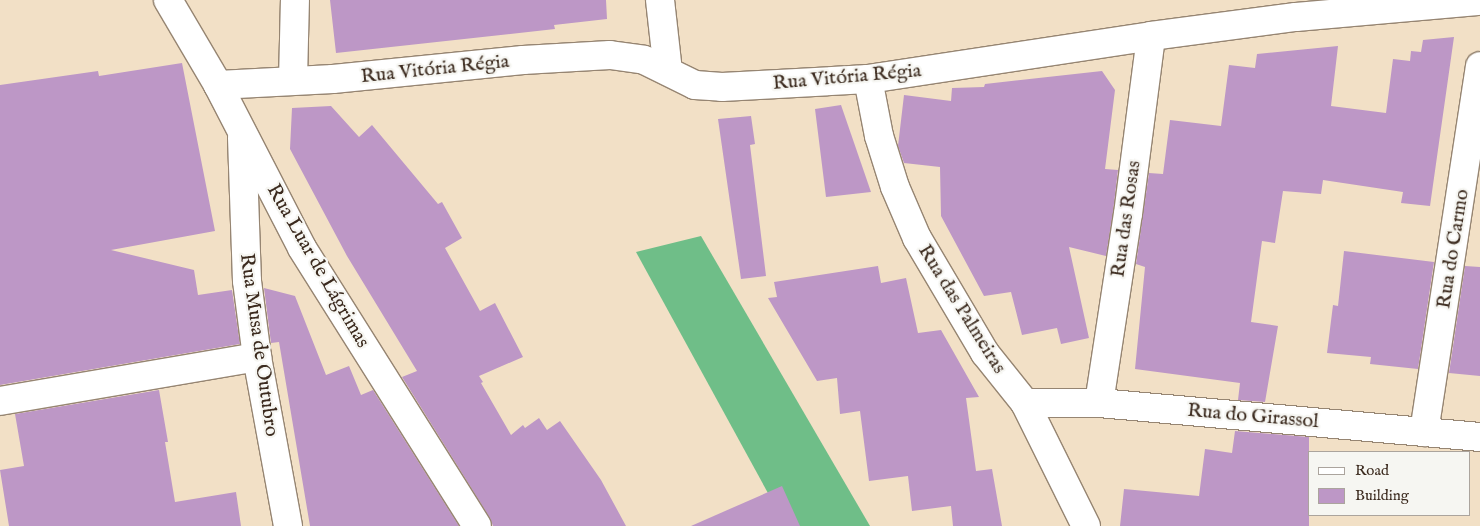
<!DOCTYPE html>
<meta charset="utf-8">
<style>
body{margin:0}
#map{position:relative;width:1480px;height:526px;overflow:hidden;background:#f2e0c6;font-family:"IM FELL English",serif}
div>[style]{position:absolute}
[style*='--x']{left:calc(var(--x)*1px);top:calc(var(--y)*1px);width:calc(var(--w)*1px);rotate:calc(var(--a)*1deg)}
.forest>*{inset:0;background:#6fbe88}
.building>*{inset:0;background:#bd97c6}
.roads{filter:drop-shadow(1px 0 #968572) drop-shadow(-1px 0 #968572) drop-shadow(0 1px #968572) drop-shadow(0 -1px #968572)}
.minor>*{height:28px;margin:-14px;padding:0 14px;transform-origin:14px;border-radius:14px;background:#fff}
span{translate:-50% -50%;white-space:nowrap;text-align:center;line-height:1.15;-webkit-text-stroke:4.5px #f6f6f2;paint-order:stroke}
.street-label{font-size:20px;color:#3b2a1e}
.legend{position:absolute;left:1308px;top:451px;width:162px;height:65px;box-sizing:border-box;background:#f6f6f2;border:1px solid #aba49d;margin:0;padding:6px 9px;list-style:none;font-size:15px;color:#3b2a1e}
.legend li{display:flex;align-items:center;gap:10px;height:25px}
.legend b{width:25px;border:1px solid #aba49d}
</style>
<div id="map">
<div class="forest">
<div style="clip-path:polygon(701px 236px,870px 526px,786px 526px,636px 252px)"></div>
</div>
<div class="building">
<div style="clip-path:polygon(330px 0,606px 0,607px 19px,554px 25px,555px 29px,336px 53px)"></div>
<div style="clip-path:polygon(1454px 37px,1430px 206px,1401px 203px,1403px 192px,1323px 180px,1321px 194px,1283px 191px,1275px 243px,1262px 241px,1251px 322px,1278px 326px,1265px 402px,1238px 400px,1240px 383px,1135px 369px,1145px 267px,1136px 264px,1149px 173px,1163px 174px,1170px 120px,1221px 126px,1229px 65px,1255px 68px,1257px 54px,1338px 46px,1331px 106px,1386px 113px,1393px 59px,1410px 61px,1411px 51px,1421px 52px,1423px 40px)"></div>
<div style="clip-path:polygon(182px 63px,215px 231px,111px 250px,194px 270px,198px 295px,232px 290px,240px 344px,0 385px,0 85px,98px 71px,99px 76px)"></div>
<div style="clip-path:polygon(1102px 71px,1115px 90px,1105px 169px,1118px 170px,1113px 212px,1106px 256px,1069px 247px,1089px 338px,1061px 344px,1057px 328px,1022px 335px,1011px 292px,984px 296px,941px 216px,940px 167px,904px 163px,898px 146px,904px 95px,951px 101px,952px 88px,984px 87px,985px 84px)"></div>
<div style="clip-path:polygon(841px 105px,871px 192px,826px 197px,815px 109px)"></div>
<div style="clip-path:polygon(331px 106px,359px 137px,372px 125px,438px 204px,442px 202px,462px 238px,445px 248px,480px 311px,495px 303px,523px 357px,479px 376px,483px 382px,481px 383px,511px 435px,523px 425px,525px 428px,539px 418px,547px 430px,560px 421px,601px 480px,626px 526px,493px 526px,490px 518px,402px 377px,417px 371px,347px 256px,290px 149px,292px 108px)"></div>
<div style="clip-path:polygon(751px 116px,755px 144px,750px 145px,766px 276px,741px 279px,718px 119px)"></div>
<div style="clip-path:polygon(1344px 251px,1434px 262px,1418px 369px,1370px 364px,1371px 357px,1327px 353px,1333px 305px,1338px 306px)"></div>
<div style="clip-path:polygon(878px 266px,881px 283px,906px 278px,918px 333px,941px 330px,979px 397px,966px 398px,976px 471px,992px 469px,1002px 526px,953px 526px,951px 506px,912px 511px,908px 476px,869px 481px,860px 411px,840px 414px,837px 378px,817px 381px,768px 298px,777px 297px,774px 282px)"></div>
<div style="clip-path:polygon(1465px 266px,1480px 267px,1480px 376px,1449px 373px)"></div>
<div style="clip-path:polygon(264px 288px,295px 296px,326px 375px,349px 366px,361px 395px,373px 390px,459px 526px,310px 526px,279px 342px,271px 343px)"></div>
<div style="clip-path:polygon(159px 390px,168px 442px,165px 442px,175px 502px,236px 492px,241px 526px,9px 526px,0 470px,24px 466px,15px 414px)"></div>
<div style="clip-path:polygon(1235px 431px,1309px 437px,1309px 526px,1120px 526px,1124px 489px,1199px 496px,1205px 449px,1232px 453px)"></div>
<div style="clip-path:polygon(782px 486px,800px 526px,691px 526px)"></div>
</div>
<div class="roads">
<div class="minor">
<div style="--x:168;--y:0;--w:99;--a:59.5"></div>
<div style="--x:218;--y:85;--w:183;--a:62.7"></div>
<div style="--x:302;--y:248;--w:328;--a:57.8"></div>
<div style="--x:660;--y:0;--w:71;--a:83.6"></div>
<div style="--x:868;--y:79;--w:58;--a:79.1"></div>
<div style="--x:879;--y:136;--w:53;--a:72.6"></div>
<div style="--x:895;--y:187;--w:56;--a:66.7"></div>
<div style="--x:917;--y:238;--w:134;--a:59.4"></div>
<div style="--x:985;--y:353;--w:64;--a:51.3"></div>
<div style="--x:1025;--y:403;--w:137;--a:63.6"></div>
<div style="--x:293;--y:80;--w:80;--a:-88.6"></div>
<div style="--x:218;--y:85;--w:115;--a:-3"></div>
<div style="--x:333;--y:79;--w:191;--a:-5.7"></div>
<div style="--x:523;--y:60;--w:87;--a:-3.3"></div>
<div style="--x:610;--y:55;--w:34;--a:8"></div>
<div style="--x:644;--y:60;--w:57;--a:26.1"></div>
<div style="--x:695;--y:85;--w:27;--a:4"></div>
<div style="--x:722;--y:87;--w:146;--a:-3.1"></div>
<div style="--x:868;--y:79;--w:286;--a:-8.6"></div>
<div style="--x:1151;--y:36;--w:146;--a:-7.5"></div>
<div style="--x:1296;--y:17;--w:185;--a:-5"></div>
<div style="--x:242;--y:138;--w:143;--a:88"></div>
<div style="--x:247;--y:281;--w:77;--a:82.5"></div>
<div style="--x:257;--y:357;--w:172;--a:79.6"></div>
<div style="--x:0;--y:401;--w:261;--a:-9.7"></div>
<div style="--x:1025;--y:403;--w:74;--a:0"></div>
<div style="--x:1099;--y:403;--w:383;--a:5.1"></div>
<div style="--x:1099;--y:403;--w:191;--a:-81.3"></div>
<div style="--x:1128;--y:214;--w:179;--a:-82.6"></div>
<div style="--x:1424;--y:432;--w:370;--a:-81.3"></div>
</div>
</div>
<div class="street-label">
<span style="left:435px;top:69px;rotate:-6deg">Rua Vitória Régia</span>
<span style="left:847px;top:77px;rotate:-5deg">Rua Vitória Régia</span>
<span style="left:1126px;top:219px;rotate:-82deg">Rua das Rosas</span>
<span style="left:1453px;top:249px;rotate:-81deg">Rua do Carmo</span>
<span style="left:318px;top:266px;rotate:60deg">Rua Luar de Lágrimas</span>
<span style="left:962px;top:309px;rotate:58deg">Rua das Palmeiras</span>
<span style="left:259px;top:345px;rotate:82deg">Rua Musa de Outubro</span>
<span style="left:1253px;top:416px;rotate:5deg">Rua do Girassol</span>
</div>
<ul class="legend">
<li><b style="height:6px;background:#fff"></b>Road</li>
<li><b style="height:14px;background:#bd97c6"></b>Building</li>
</ul>
</div>
